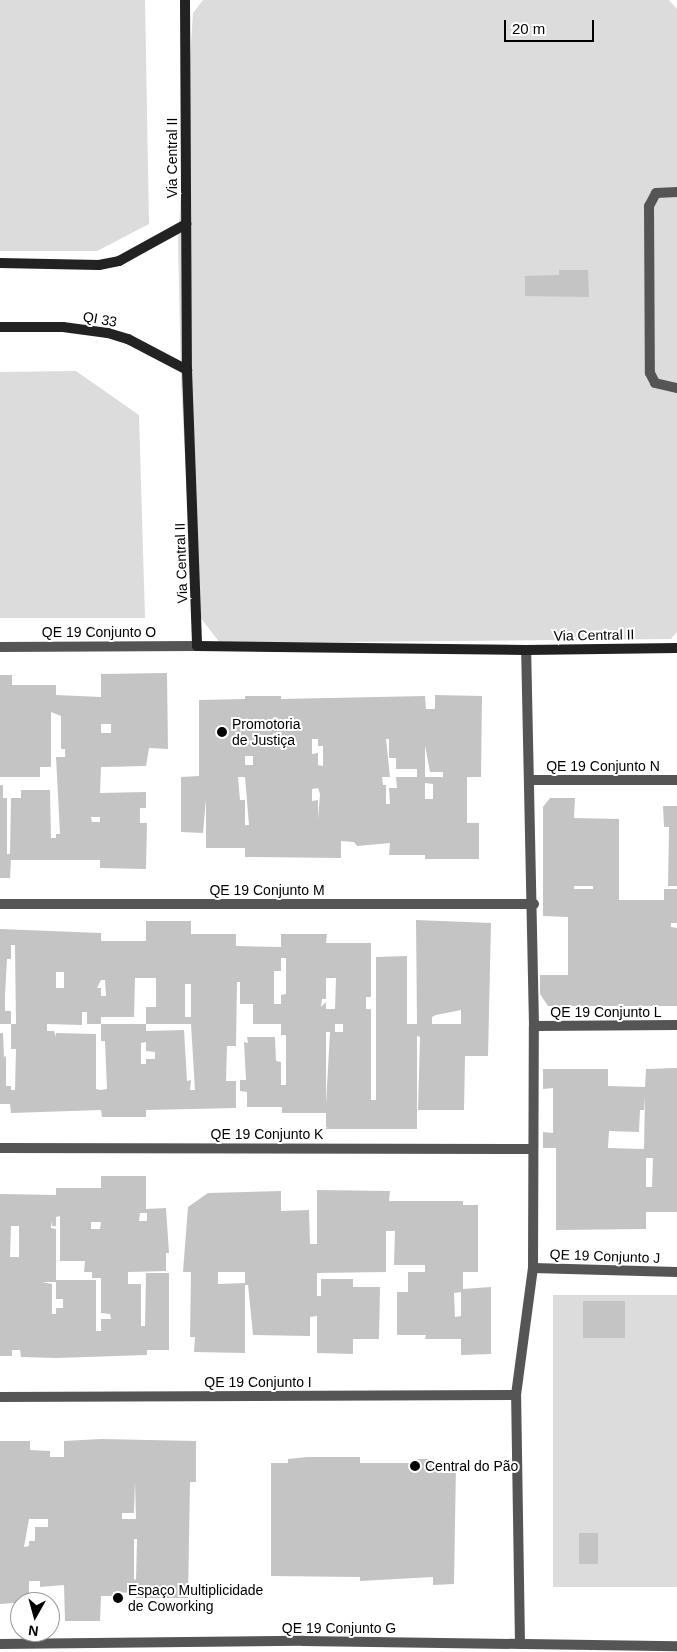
<!DOCTYPE html>
<meta charset="utf-8">
<style>
body{margin:0}
#map{position:relative;width:677px;height:1652px;overflow:hidden;background:#fff;font-family:Arial,sans-serif}
div>[style]{position:absolute}
[style*='--x']{left:calc(var(--x)*1px);top:calc(var(--y)*1px);width:calc(var(--w)*1px);rotate:calc(var(--a)*1deg)}
.green>*{inset:0;background:#dcdcdc;transform-origin:0 0}
.building>*{inset:0;background:#c4c4c4;transform-origin:0 0}
.lane>*{height:10px;margin:-5px;padding:0 5px;transform-origin:5px;border-radius:5px;background:#555}
.street>*{height:10px;margin:-5px;padding:0 5px;transform-origin:5px;border-radius:5px;background:#555}
.secondary>*{height:10px;margin:-5px;padding:0 5px;transform-origin:5px;border-radius:5px;background:#222}
.dots>*{width:14px;height:14px;translate:-50% -50%;box-sizing:border-box;border:2px solid #fff;border-radius:50%}
span{translate:-50% -50%;white-space:nowrap;text-align:center;line-height:1.15;-webkit-text-stroke:4px #fff;paint-order:stroke}
.street-label{font-size:14px;color:#000}
.poi-label{font-size:14px;color:#000}
.left{translate:0 -50%;text-align:left}
.north{position:absolute;left:10px;top:1592px;width:50px;height:50px;box-sizing:border-box;background:#fff;border:1px solid #999;border-radius:50%;rotate:187deg;font-size:14px;font-weight:700;line-height:20px;text-align:center;color:#000}
.north::after{content:'';display:block;margin:auto;width:18px;height:22px;background:#000;clip-path:polygon(50% 0,100% 100%,50% 72%,0 100%)}
.scale{position:absolute;left:504px;top:20px;width:90px;height:22px;box-sizing:border-box;border:2px solid #000;border-top:0;padding-left:6px;font-size:15px;line-height:18px;white-space:nowrap;color:#000;-webkit-text-stroke:4px #fff;paint-order:stroke}
</style>
<div id="map">
<div class="green">
<div style="clip-path:polygon(0 0,145px 0,149px 224px,97px 251px,0 251px)"></div>
<div style="clip-path:polygon(203px 0,669px 0,677px 9px,677px 632px,671px 639px,220px 643px,193px 608px,181px 382px,178px 239px,193px 13px)"></div>
<div style="clip-path:polygon(76px 371px,139px 415px,145px 618px,0 618px,0 372px)"></div>
<div style="left:553px;top:1295px;width:124px;height:292px"></div>
</div>
<div class="building">
<div style="clip-path:polygon(559px 270px,588px 270px,589px 297px,525px 296px,525px 276px,559px 275px)"></div>
<div style="clip-path:polygon(evenodd,167px 673px,168px 749px,149px 748px,146px 766px,101px 767px,100px 793px,146px 792px,146px 808px,140px 808px,140px 823px,147px 823px,146px 869px,100px 868px,100px 860px,11px 860px,10px 878px,0 878px,0 785px,3px 785px,3px 798px,7px 798px,7px 854px,10px 854px,11px 798px,21px 798px,21px 790px,50px 790px,51px 838px,56px 838px,56px 834px,60px 834px,56px 757px,65px 757px,65px 749px,61px 749px,61px 716px,51px 712px,51px 767px,40px 767px,40px 777px,0 777px,0 675px,12px 675px,12px 685px,56px 685px,56px 695px,101px 697px,101px 674px,167px 673px,101px 724px,111px 724px,111px 733px,101px 733px,101px 724px,167px 673px,91px 817px,100px 817px,100px 822px,92px 822px,91px 817px)"></div>
<div style="clip-path:polygon(evenodd,435px 695px,482px 696px,481px 777px,467px 777px,467px 823px,479px 823px,479px 859px,425px 859px,425px 855px,389px 855px,390px 843px,357px 846px,354px 842px,341px 841px,341px 858px,245px 857px,245px 848px,206px 848px,206px 799px,203px 833px,181px 832px,181px 777px,199px 776px,199px 700px,245px 699px,245px 696px,281px 696px,281px 699px,425px 696px,426px 709px,435px 709px,435px 695px,312px 739px,318px 739px,318px 746px,323px 746px,323px 766px,318px 765px,318px 753px,312px 754px,312px 739px,435px 695px,386px 739px,389px 739px,389px 758px,396px 758px,396px 769px,417px 769px,417px 777px,396px 777px,397px 788px,389px 788px,390px 804px,386px 804px,386px 785px,383px 785px,382px 777px,390px 777px,386px 739px,435px 695px,425px 745px,430px 772px,443px 772px,443px 777px,425px 777px,425px 745px,435px 695px,245px 756px,253px 756px,253px 765px,245px 765px,245px 756px,435px 695px,238px 777px,245px 777px,249px 825px,245px 825px,245px 800px,240px 800px,238px 777px,435px 695px,425px 783px,433px 784px,433px 799px,425px 799px,425px 783px,435px 695px,318px 788px,320px 794px,318px 819px,318px 800px,312px 801px,312px 789px,318px 788px)"></div>
<div style="clip-path:polygon(evenodd,550px 798px,575px 798px,574px 818px,619px 819px,619px 900px,664px 900px,664px 889px,677px 889px,677px 923px,671px 923px,671px 927px,677px 928px,677px 1006px,548px 1006px,540px 994px,540px 975px,568px 975px,568px 917px,543px 916px,543px 807px,550px 798px,574px 886px,593px 886px,593px 889px,574px 889px,574px 886px)"></div>
<div style="clip-path:polygon(663px 806px,677px 806px,677px 886px,668px 886px,669px 827px,664px 827px)"></div>
<div style="clip-path:polygon(evenodd,416px 920px,491px 923px,488px 1056px,465px 1056px,464px 1110px,418px 1110px,420px 1037px,417px 1036px,417px 1129px,326px 1129px,326px 1113px,282px 1113px,282px 1107px,247px 1107px,247px 1092px,240px 1091px,240px 1080px,246px 1080px,244px 1042px,248px 1043px,247px 1037px,275px 1037px,276px 1061px,281px 1062px,281px 1085px,286px 1085px,286px 1035px,281px 1035px,281px 1024px,253px 1024px,253px 1004px,240px 1004px,240px 982px,237px 982px,236px 1046px,227px 1046px,226px 1081px,236px 1081px,236px 1108px,146px 1110px,146px 1117px,102px 1117px,101px 1110px,11px 1113px,10px 1104px,0 1104px,0 1033px,3px 1033px,4px 1057px,6px 1056px,6px 1086px,11px 1086px,11px 1090px,15px 1090px,16px 1049px,11px 1049px,11px 1024px,16px 1024px,15px 945px,11px 945px,11px 959px,7px 959px,5px 995px,5px 1011px,11px 1011px,11px 1024px,0 1024px,0 929px,101px 933px,101px 941px,146px 941px,146px 921px,191px 921px,191px 934px,236px 934px,236px 946px,281px 947px,281px 934px,327px 934px,326px 943px,371px 943px,371px 997px,366px 997px,366px 1009px,371px 1009px,371px 1100px,376px 1100px,376px 957px,407px 956px,407px 1024px,417px 1024px,416px 920px,281px 958px,286px 958px,286px 994px,281px 995px,281px 1004px,274px 1004px,274px 971px,281px 971px,281px 958px,416px 920px,56px 972px,64px 972px,64px 988px,56px 988px,56px 972px,416px 920px,135px 978px,156px 978px,156px 1007px,146px 1007px,146px 1024px,191px 1024px,195px 1090px,190px 1090px,191px 1080px,187px 1081px,184px 1030px,146px 1031px,146px 1024px,101px 1024px,101px 1041px,105px 1041px,107px 1089px,101px 1090px,96px 1089px,96px 1034px,56px 1033px,56px 1037px,54px 1031px,47px 1031px,47px 1024px,82px 1025px,82px 1012px,87px 1012px,87px 1024px,101px 1024px,101px 1017px,134px 1017px,135px 978px,416px 920px,326px 978px,336px 978px,335px 1009px,326px 1009px,326px 1002px,321px 1007px,322px 999px,326px 999px,326px 978px,416px 920px,101px 980px,105px 980px,106px 996px,101px 996px,101px 988px,97px 988px,101px 980px,416px 920px,185px 984px,191px 984px,191px 1017px,185px 1017px,185px 984px,416px 920px,461px 1010px,461px 1024px,432px 1024px,432px 1017px,436px 1015px,461px 1010px,416px 920px,335px 1024px,343px 1024px,343px 1032px,335px 1032px,335px 1024px,416px 920px,326px 1032px,330px 1032px,326px 1104px,326px 1032px,416px 920px,146px 1042px,146px 1051px,155px 1052px,155px 1059px,146px 1059px,146px 1064px,141px 1064px,141px 1043px,146px 1042px)"></div>
<div style="clip-path:polygon(evenodd,677px 1068px,677px 1212px,646px 1212px,646px 1229px,556px 1230px,556px 1148px,543px 1148px,543px 1132px,553px 1133px,553px 1088px,543px 1089px,543px 1069px,608px 1069px,608px 1086px,645px 1087px,646px 1069px,677px 1068px,645px 1096px,644px 1149px,608px 1148px,609px 1131px,639px 1132px,640px 1110px,644px 1110px,645px 1096px,677px 1068px,646px 1158px,653px 1158px,652px 1187px,646px 1187px,646px 1158px)"></div>
<div style="clip-path:polygon(evenodd,101px 1176px,146px 1176px,146px 1209px,166px 1208px,169px 1253px,166px 1253px,166px 1271px,128px 1272px,128px 1284px,141px 1284px,141px 1326px,145px 1326px,146px 1273px,169px 1273px,169px 1350px,147px 1350px,147px 1355px,56px 1358px,21px 1357px,20px 1350px,12px 1350px,12px 1356px,0 1356px,0 1194px,56px 1195px,56px 1188px,101px 1188px,101px 1176px,140px 1213px,147px 1213px,147px 1221px,139px 1221px,140px 1213px,101px 1176px,60px 1216px,60px 1261px,85px 1261px,84px 1272px,92px 1272px,92px 1278px,101px 1278px,101px 1313px,110px 1314px,111px 1319px,101px 1319px,101px 1331px,96px 1331px,96px 1280px,56px 1280px,56px 1229px,51px 1228px,51px 1221px,52px 1226px,56px 1226px,56px 1217px,60px 1216px,101px 1176px,91px 1222px,101px 1222px,100px 1229px,91px 1229px,91px 1222px,101px 1176px,19px 1226px,19px 1257px,10px 1257px,11px 1226px,19px 1226px,101px 1176px,42px 1282px,56px 1282px,56px 1299px,63px 1299px,63px 1308px,56px 1308px,56px 1314px,52px 1314px,52px 1284px,42px 1282px)"></div>
<div style="clip-path:polygon(evenodd,317px 1190px,390px 1191px,389px 1201px,463px 1201px,463px 1205px,478px 1205px,478px 1272px,463px 1272px,463px 1289px,491px 1287px,491px 1354px,461px 1355px,461px 1339px,425px 1339px,426px 1335px,397px 1335px,397px 1292px,408px 1292px,408px 1272px,425px 1272px,425px 1265px,394px 1265px,395px 1231px,386px 1231px,386px 1272px,317px 1273px,317px 1296px,321px 1296px,321px 1279px,353px 1279px,353px 1287px,380px 1287px,379px 1339px,353px 1339px,353px 1354px,317px 1353px,317px 1316px,310px 1317px,310px 1336px,253px 1335px,248px 1285px,245px 1285px,245px 1353px,194px 1352px,195px 1337px,190px 1337px,191px 1272px,183px 1272px,188px 1207px,208px 1193px,281px 1191px,281px 1211px,309px 1210px,310px 1244px,317px 1244px,317px 1190px,218px 1272px,245px 1272px,245px 1283px,218px 1284px,218px 1272px,317px 1190px,461px 1292px,461px 1316px,455px 1317px,454px 1293px,461px 1292px)"></div>
<div style="left:583px;top:1301px;width:42px;height:37px"></div>
<div style="clip-path:polygon(evenodd,101px 1439px,196px 1441px,196px 1482px,190px 1482px,188px 1598px,136px 1598px,136px 1593px,113px 1592px,113px 1596px,101px 1596px,100px 1621px,65px 1621px,64px 1585px,40px 1587px,40px 1581px,29px 1581px,29px 1602px,0 1604px,0 1441px,30px 1441px,30px 1450px,50px 1451px,50px 1457px,64px 1457px,64px 1441px,101px 1439px,135px 1481px,136px 1519px,122px 1519px,122px 1513px,134px 1513px,135px 1481px,101px 1439px,29px 1519px,48px 1519px,48px 1527px,35px 1527px,35px 1541px,29px 1541px,29px 1546px,24px 1547px,29px 1519px,101px 1439px,134px 1539px,137px 1539px,136px 1580px,134px 1579px,134px 1539px)"></div>
<div style="clip-path:polygon(307px 1457px,360px 1457px,360px 1463px,415px 1463px,415px 1459px,433px 1459px,433px 1464px,456px 1464px,454px 1584px,433px 1585px,433px 1577px,360px 1581px,360px 1577px,271px 1576px,271px 1463px,288px 1463px,288px 1459px)"></div>
<div style="left:579px;top:1533px;width:19px;height:31px"></div>
</div>
<div class="lane">
<div style="--x:677;--y:192;--w:21;--a:177"></div>
<div style="--x:656;--y:193;--w:15;--a:118"></div>
<div style="--x:649;--y:206;--w:167;--a:89.7"></div>
<div style="--x:650;--y:373;--w:11;--a:63"></div>
<div style="--x:655;--y:383;--w:23;--a:13"></div>
</div>
<div class="street">
<div style="--x:0;--y:647;--w:197;--a:-0.3"></div>
<div style="--x:530;--y:780;--w:147;--a:0"></div>
<div style="--x:0;--y:904;--w:534;--a:0"></div>
<div style="--x:534;--y:1026;--w:143;--a:-0.4"></div>
<div style="--x:0;--y:1148;--w:533;--a:0.11"></div>
<div style="--x:533;--y:1268;--w:144;--a:1.6"></div>
<div style="--x:0;--y:1397;--w:516;--a:-0.22"></div>
<div style="--x:0;--y:1644;--w:303;--a:-0.6"></div>
<div style="--x:303;--y:1641;--w:374;--a:0.8"></div>
<div style="--x:520;--y:1644;--w:249;--a:-90.9"></div>
<div style="--x:516;--y:1395;--w:128;--a:-82.4"></div>
<div style="--x:533;--y:1268;--w:242;--a:-89.8"></div>
<div style="--x:534;--y:1026;--w:376;--a:-91.2"></div>
</div>
<div class="secondary">
<div style="--x:185;--y:0;--w:370;--a:89.7"></div>
<div style="--x:187;--y:370;--w:276;--a:87.9"></div>
<div style="--x:197;--y:646;--w:329;--a:0.7"></div>
<div style="--x:526;--y:650;--w:151;--a:-0.8"></div>
<div style="--x:0;--y:263;--w:99;--a:1.2"></div>
<div style="--x:99;--y:265;--w:20;--a:-11"></div>
<div style="--x:119;--y:261;--w:77;--a:-28.9"></div>
<div style="--x:0;--y:327;--w:63;--a:0"></div>
<div style="--x:63;--y:327;--w:45;--a:7.6"></div>
<div style="--x:108;--y:333;--w:21;--a:17"></div>
<div style="--x:128;--y:339;--w:67;--a:27.7"></div>
</div>
<div class="dots">
<div style="left:222px;top:732px;background:#000"></div>
<div style="left:415px;top:1466px;background:#000"></div>
<div style="left:118px;top:1598px;background:#000"></div>
</div>
<div class="street-label">
<span style="left:172px;top:158px;rotate:-90deg">Via Central II</span>
<span style="left:100px;top:319px;rotate:10deg">QI 33</span>
<span style="left:181px;top:563px;rotate:-92deg">Via Central II</span>
<span style="left:99px;top:632px">QE 19 Conjunto O</span>
<span style="left:594px;top:635px;rotate:-1deg">Via Central II</span>
<span style="left:603px;top:766px">QE 19 Conjunto N</span>
<span style="left:267px;top:890px">QE 19 Conjunto M</span>
<span style="left:606px;top:1012px">QE 19 Conjunto L</span>
<span style="left:267px;top:1134px">QE 19 Conjunto K</span>
<span style="left:605px;top:1256px;rotate:2deg">QE 19 Conjunto J</span>
<span style="left:258px;top:1382px">QE 19 Conjunto I</span>
<span style="left:339px;top:1628px">QE 19 Conjunto G</span>
</div>
<div class="poi-label">
<span class="left" style="left:232px;top:732px">Promotoria<br>de Justiça</span>
<span class="left" style="left:425px;top:1466px">Central do Pão</span>
<span class="left" style="left:128px;top:1598px">Espaço Multiplicidade<br>de Coworking</span>
</div>
<div class="north">N</div>
<div class="scale">20 m</div>
</div>
